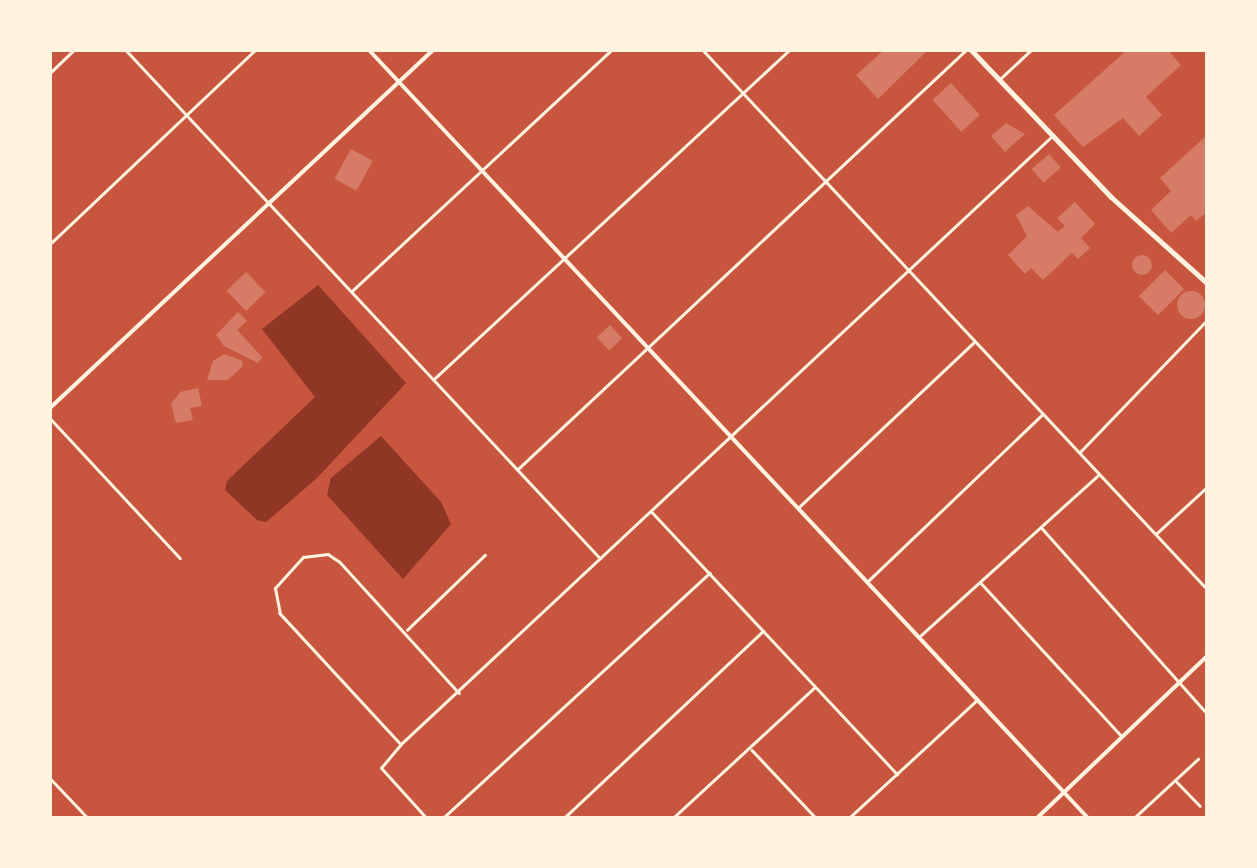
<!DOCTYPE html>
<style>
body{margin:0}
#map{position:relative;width:1257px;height:868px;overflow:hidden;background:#c8553d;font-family:Signika,sans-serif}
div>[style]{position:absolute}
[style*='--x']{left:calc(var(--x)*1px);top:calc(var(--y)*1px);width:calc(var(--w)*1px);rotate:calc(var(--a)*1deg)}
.water>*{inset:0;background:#8f3625}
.building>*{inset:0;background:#d67c66;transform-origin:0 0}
.round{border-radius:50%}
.minor>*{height:2.5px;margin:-1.25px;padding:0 1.25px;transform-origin:1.25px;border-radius:1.25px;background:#fff3e0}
.tertiary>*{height:4px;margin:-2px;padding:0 2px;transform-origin:2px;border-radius:2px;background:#fff3e0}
.primary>*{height:5px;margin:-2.5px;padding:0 2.5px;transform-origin:2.5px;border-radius:2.5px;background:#fff3e0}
span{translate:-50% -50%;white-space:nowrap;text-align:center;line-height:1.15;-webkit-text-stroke:10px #fff3e0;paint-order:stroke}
.frame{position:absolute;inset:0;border:52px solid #fff3e0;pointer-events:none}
</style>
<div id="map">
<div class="water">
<div style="clip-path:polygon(318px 285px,406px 383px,317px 478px,266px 522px,257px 520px,225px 490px,227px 481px,315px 397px,262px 329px)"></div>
<div style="clip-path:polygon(381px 436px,441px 502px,451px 524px,403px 579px,327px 495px,331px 478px)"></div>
</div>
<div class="building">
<div style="clip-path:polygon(884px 50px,928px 50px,878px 99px,856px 75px)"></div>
<div style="clip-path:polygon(1127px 50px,1168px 50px,1181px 65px,1146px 97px,1162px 115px,1139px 136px,1123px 118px,1083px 147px,1054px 115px)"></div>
<div style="left:951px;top:83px;width:43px;height:25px;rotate:48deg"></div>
<div style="clip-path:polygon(1006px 123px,1025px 134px,1005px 152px,991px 136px)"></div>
<div style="clip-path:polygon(1207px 135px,1207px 212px,1196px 221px,1191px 215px,1171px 233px,1151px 210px,1171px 191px,1160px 178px)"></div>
<div style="left:351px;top:149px;width:25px;height:34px;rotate:29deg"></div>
<div style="left:1049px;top:154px;width:18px;height:23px;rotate:49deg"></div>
<div style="clip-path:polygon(1075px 202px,1095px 224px,1081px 238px,1090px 248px,1078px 259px,1072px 253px,1043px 280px,1031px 268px,1025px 274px,1008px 255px,1027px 236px,1016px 215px,1028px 206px,1058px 232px,1065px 226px,1057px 218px)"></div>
<div class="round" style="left:1132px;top:255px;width:20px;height:20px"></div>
<div style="left:1165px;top:270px;width:27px;height:37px;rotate:45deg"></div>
<div style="left:246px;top:272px;width:28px;height:27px;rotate:46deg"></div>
<div class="round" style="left:1177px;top:291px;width:28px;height:28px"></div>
<div style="clip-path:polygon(238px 312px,247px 321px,237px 330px,262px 357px,258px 363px,224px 346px,216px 335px)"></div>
<div style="left:610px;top:325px;width:18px;height:18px;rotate:47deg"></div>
<div style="clip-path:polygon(224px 354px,243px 361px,242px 367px,228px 380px,207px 380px,213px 361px)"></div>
<div style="clip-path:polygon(198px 388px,202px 406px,190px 408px,193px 420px,176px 423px,171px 404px,180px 392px)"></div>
</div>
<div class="minor">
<div style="--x:126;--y:50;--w:695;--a:46.98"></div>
<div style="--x:703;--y:50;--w:738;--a:46.92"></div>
<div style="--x:50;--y:73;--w:33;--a:-44"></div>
<div style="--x:1000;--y:79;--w:42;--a:-43.1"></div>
<div style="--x:50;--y:244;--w:282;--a:-43.4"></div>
<div style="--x:352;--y:291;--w:354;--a:-42.9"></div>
<div style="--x:434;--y:379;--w:484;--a:-42.8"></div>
<div style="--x:50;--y:418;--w:191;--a:47.1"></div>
<div style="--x:1080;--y:452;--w:183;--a:-46.1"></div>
<div style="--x:518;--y:469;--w:613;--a:-43.08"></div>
<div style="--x:798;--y:508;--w:242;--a:-43.3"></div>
<div style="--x:652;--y:512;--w:359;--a:46.9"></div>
<div style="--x:1041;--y:527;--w:249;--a:48.3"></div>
<div style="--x:1157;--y:533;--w:68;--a:-42.6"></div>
<div style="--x:867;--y:582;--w:242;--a:-43.7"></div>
<div style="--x:981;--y:583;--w:207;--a:47.4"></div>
<div style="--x:407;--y:630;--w:108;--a:-43.9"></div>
<div style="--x:919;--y:637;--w:241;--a:-42.1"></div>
<div style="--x:399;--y:743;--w:176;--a:-132.7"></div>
<div style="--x:280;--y:614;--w:26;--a:-101"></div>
<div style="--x:275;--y:588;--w:42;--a:-47.9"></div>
<div style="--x:303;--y:557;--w:25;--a:-7"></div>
<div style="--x:328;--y:554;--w:14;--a:34"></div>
<div style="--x:340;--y:562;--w:177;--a:47.7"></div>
<div style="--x:752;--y:750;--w:93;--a:46.7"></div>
<div style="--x:50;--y:778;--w:55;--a:46.5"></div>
<div style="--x:1177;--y:782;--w:33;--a:46"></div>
<div style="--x:426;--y:818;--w:67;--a:-132"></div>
<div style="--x:381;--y:768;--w:30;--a:-50"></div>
<div style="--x:400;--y:745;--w:891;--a:-43.04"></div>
<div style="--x:443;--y:818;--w:362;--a:-42.6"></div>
<div style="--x:564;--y:818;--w:273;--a:-43.2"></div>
<div style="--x:673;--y:818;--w:192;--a:-42.7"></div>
<div style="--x:849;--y:818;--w:173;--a:-42.7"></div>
<div style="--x:1134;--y:818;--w:87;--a:-42.7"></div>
</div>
<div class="tertiary">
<div style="--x:369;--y:50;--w:1052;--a:46.89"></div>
<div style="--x:50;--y:408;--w:524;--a:-43.07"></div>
<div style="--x:1037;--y:818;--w:235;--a:-43.6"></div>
</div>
<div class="primary">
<div style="--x:971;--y:50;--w:203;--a:46.4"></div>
<div style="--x:1111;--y:197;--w:129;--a:41.9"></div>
</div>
<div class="frame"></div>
</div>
